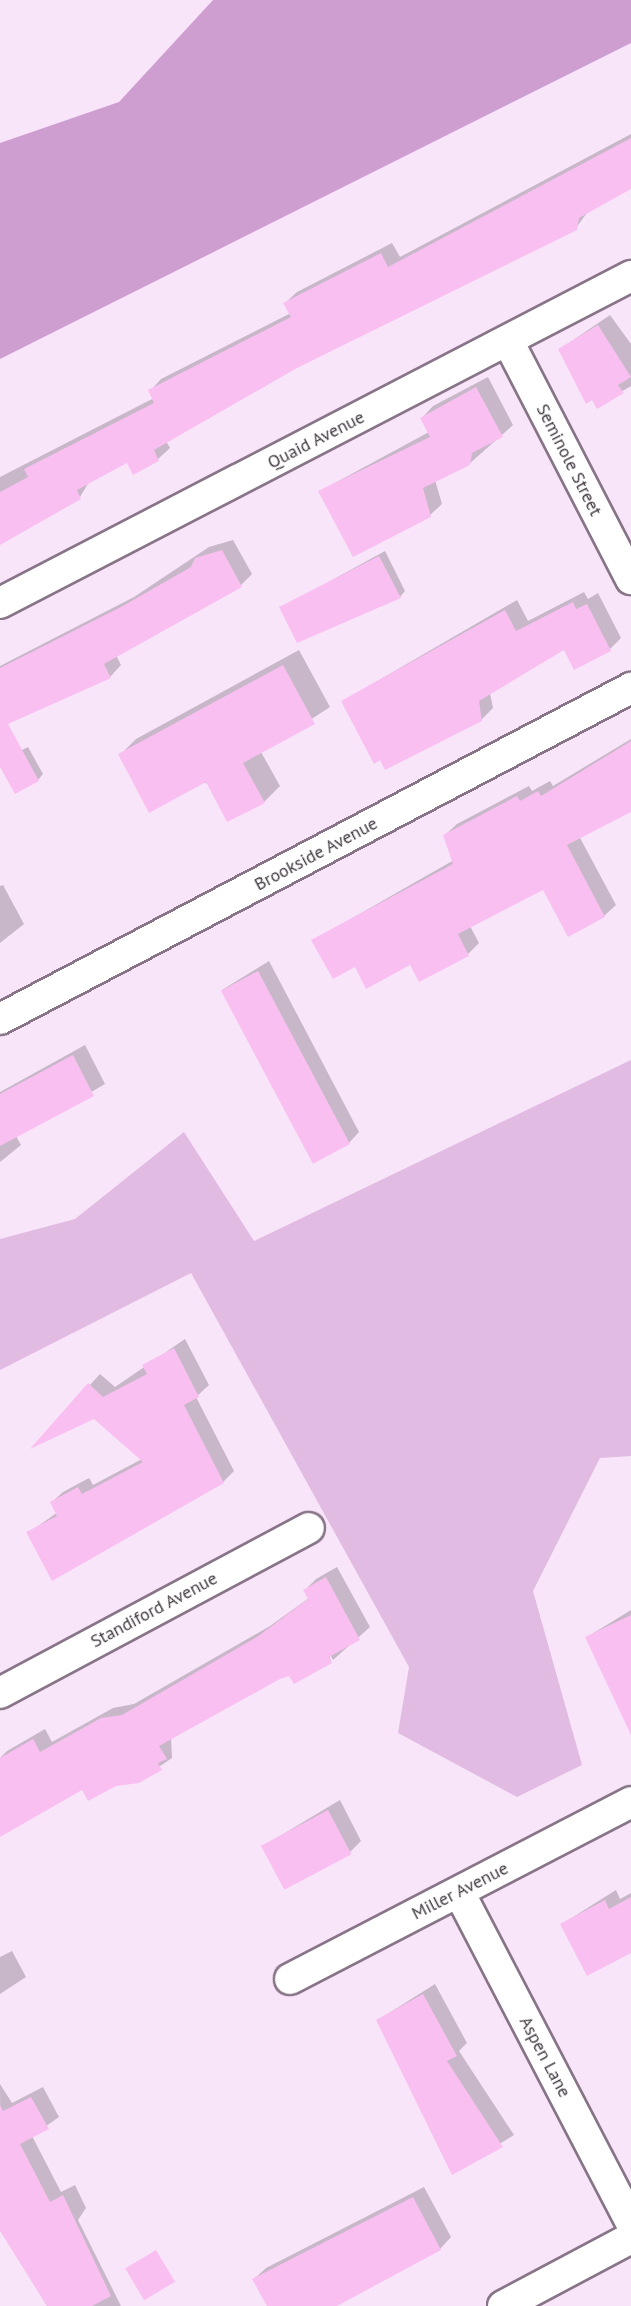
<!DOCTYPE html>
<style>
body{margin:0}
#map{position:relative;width:631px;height:2306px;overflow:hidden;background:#f9e5fa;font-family:"PT Sans",sans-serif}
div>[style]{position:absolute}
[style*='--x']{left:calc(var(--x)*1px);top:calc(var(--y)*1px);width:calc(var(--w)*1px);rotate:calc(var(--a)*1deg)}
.green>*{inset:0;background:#e1bbe2}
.forest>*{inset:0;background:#cf9ed1}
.shadow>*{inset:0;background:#0003}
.building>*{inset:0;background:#f9bff0;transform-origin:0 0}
.roads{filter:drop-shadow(2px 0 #877587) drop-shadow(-2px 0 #877587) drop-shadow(0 2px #877587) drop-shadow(0 -2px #877587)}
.street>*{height:30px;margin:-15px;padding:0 15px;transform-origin:15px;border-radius:15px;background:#fff}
span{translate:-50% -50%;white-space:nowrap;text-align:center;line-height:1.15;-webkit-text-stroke:7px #fff;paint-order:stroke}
.street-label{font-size:18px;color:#413941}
</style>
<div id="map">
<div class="green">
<div style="clip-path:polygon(631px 1060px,631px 1456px,600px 1458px,533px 1591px,582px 1765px,517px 1797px,398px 1733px,409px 1667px,191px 1273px,0 1370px,0 1239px,75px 1219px,184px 1132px,254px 1241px)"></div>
</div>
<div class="forest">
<div style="clip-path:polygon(213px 0,631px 0,631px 43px,0 359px,0 143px,119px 102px)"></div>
</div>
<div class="shadow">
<div style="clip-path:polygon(631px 134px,631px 188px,589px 210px,576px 228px,296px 367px,166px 441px,170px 448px,158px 459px,134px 472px,128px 461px,89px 482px,80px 497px,0 540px,0 477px,154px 398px,150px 391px,161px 379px,291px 313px,285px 303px,297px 292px,392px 243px,400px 257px)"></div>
<div style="clip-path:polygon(610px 315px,631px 344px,631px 386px,597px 406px,560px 349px)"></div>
<div style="clip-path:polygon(488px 377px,513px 425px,469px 464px,435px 480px,442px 504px,430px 515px,320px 491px,429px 432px,422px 418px,433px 406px)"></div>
<div style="clip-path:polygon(233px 540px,252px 574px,241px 585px,116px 655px,121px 665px,110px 677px,0 725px,0 666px,134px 597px,209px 547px)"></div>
<div style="clip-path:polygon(385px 551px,405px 591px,400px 597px,281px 608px)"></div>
<div style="clip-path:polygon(584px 592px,588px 599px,598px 593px,621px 638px,610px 649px,565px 648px,522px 672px,490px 693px,493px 708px,481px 720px,343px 701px,517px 600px,528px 621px)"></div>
<div style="clip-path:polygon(299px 650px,330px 707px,261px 752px,280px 786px,264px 802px,120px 755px,136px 739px)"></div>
<div style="clip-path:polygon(631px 739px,631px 810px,579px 836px,616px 905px,604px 916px,543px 887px,470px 926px,479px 943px,468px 954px,355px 965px,314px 940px,454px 860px,445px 835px,457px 824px,529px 786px,532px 791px,550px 781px,553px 786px)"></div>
<div style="clip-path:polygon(28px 747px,43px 774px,38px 780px,6px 758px)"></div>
<div style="clip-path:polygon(3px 885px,24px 924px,0 943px,0 886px)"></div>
<div style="clip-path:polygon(269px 961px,359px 1132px,348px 1144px,222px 990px)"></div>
<div style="clip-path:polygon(85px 1045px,105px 1084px,16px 1136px,21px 1145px,0 1162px,0 1092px)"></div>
<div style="clip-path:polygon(185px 1339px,209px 1385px,196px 1397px,234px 1471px,223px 1482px,28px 1533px,58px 1512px,52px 1502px,63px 1492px,89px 1478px,93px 1485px,142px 1459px,90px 1385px,100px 1374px,115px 1387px)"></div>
<div style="clip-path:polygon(337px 1567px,370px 1627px,333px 1660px,327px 1648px,331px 1661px,294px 1682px,290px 1674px,279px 1677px,171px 1737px,172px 1758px,138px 1781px,83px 1788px,0 1835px,0 1758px,7px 1751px,45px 1729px,52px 1742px,113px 1708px,134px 1704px,270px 1626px,309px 1598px,305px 1590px,316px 1579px)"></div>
<div style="clip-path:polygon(631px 1610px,631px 1686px,587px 1637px)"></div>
<div style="clip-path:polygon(340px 1800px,361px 1841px,350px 1852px,263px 1846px)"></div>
<div style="clip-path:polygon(616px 1890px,620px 1899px,631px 1893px,631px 1950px,562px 1924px)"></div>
<div style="clip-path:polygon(12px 1951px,26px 1977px,0 1994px,0 1957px)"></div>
<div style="clip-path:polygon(435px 1984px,467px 2043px,459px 2051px,514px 2135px,453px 2172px,378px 2020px)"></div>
<div style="clip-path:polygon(0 2084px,12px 2103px,43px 2087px,59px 2117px,32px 2136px,61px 2192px,75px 2185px,86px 2208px,78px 2220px,121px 2306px,47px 2306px,1px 2229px)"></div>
<div style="clip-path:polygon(424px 2187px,451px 2237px,440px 2249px,333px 2306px,269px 2306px,254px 2279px,266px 2268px)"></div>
</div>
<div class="building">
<div style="clip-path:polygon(631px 138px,631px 189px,579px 218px,577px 230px,297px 368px,154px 450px,159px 461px,133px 475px,127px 463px,77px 490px,81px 499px,0 545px,0 492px,28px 477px,24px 469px,154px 403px,148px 390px,291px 317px,283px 303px,381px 253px,388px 267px)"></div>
<div style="clip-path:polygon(598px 325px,631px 377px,618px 385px,624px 393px,597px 409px,592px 400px,586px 404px,558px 349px)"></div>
<div style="clip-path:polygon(476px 387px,503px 437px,472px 453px,470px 465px,423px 488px,431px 517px,353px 557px,318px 491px,430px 437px,420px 418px)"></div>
<div style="clip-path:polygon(222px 550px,242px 587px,104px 664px,111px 678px,8px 724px,39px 781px,15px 794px,0 767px,0 668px,121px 607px,191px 567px,195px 558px)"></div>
<div style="clip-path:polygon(379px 556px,401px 598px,297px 643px,279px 607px)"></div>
<div style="clip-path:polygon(573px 602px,576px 609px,587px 604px,611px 651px,574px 670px,564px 650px,479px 701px,482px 721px,385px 770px,380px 760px,374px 764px,341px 701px,505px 610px,516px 631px)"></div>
<div style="clip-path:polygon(283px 665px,315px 724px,243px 763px,265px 803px,227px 822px,206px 782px,149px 813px,118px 754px)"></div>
<div style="clip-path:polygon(631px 741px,631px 812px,567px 845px,605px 917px,568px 937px,543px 890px,458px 934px,469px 956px,419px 982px,410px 965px,366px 989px,355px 967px,333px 979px,311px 940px,453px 864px,443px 835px,517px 796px,520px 801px,538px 791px,541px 796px)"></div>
<div style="left:258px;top:971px;width:196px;height:42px;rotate:62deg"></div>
<div style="clip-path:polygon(73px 1055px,94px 1096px,0 1146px,0 1094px)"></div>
<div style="clip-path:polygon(174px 1348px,199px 1397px,184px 1405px,224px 1483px,52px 1581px,26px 1532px,57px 1516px,50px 1502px,78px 1487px,82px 1494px,143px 1462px,94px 1419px,30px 1449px,88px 1383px,103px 1397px,147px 1374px,142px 1365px)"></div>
<div style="clip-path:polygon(326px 1577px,360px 1640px,329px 1657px,332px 1663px,294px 1684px,289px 1676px,280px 1679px,159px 1746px,167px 1759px,158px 1763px,162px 1770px,139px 1783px,116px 1786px,88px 1801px,82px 1790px,0 1837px,0 1758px,33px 1739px,40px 1752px,101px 1718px,122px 1715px,257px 1637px,308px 1599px,303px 1590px)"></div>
<div style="clip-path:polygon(631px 1615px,631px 1735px,585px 1637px)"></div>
<div style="left:328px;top:1810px;width:50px;height:76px;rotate:62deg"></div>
<div style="clip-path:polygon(631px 1897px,631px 1953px,587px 1976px,560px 1924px,605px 1900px,609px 1909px)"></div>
<div style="clip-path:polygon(423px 1994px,457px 2056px,447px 2061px,503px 2147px,452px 2175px,376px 2020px)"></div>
<div style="clip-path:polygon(31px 2097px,49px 2129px,20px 2144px,50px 2202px,63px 2195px,111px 2296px,92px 2306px,47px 2306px,0 2231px,0 2105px,3px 2111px)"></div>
<div style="clip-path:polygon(413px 2197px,441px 2250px,337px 2306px,267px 2306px,252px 2279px)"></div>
<div style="left:156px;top:2250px;width:37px;height:36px;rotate:59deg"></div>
</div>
<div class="roads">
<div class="street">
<div style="--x:508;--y:341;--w:268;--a:62.7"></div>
<div style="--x:0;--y:603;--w:711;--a:-27.39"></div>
<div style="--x:0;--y:1019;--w:713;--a:-27.68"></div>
<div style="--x:0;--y:1693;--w:350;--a:-28.1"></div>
<div style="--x:459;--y:1892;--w:372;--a:62.5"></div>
<div style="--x:290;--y:1979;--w:384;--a:-27.4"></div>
<div style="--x:503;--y:2306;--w:145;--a:-28"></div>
</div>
</div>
<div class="street-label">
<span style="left:316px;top:440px;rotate:-27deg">Quaid Avenue</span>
<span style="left:569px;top:460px;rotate:63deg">Seminole Street</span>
<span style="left:316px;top:854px;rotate:-28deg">Brookside Avenue</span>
<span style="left:154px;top:1610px;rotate:-28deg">Standiford Avenue</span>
<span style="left:460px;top:1891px;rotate:-27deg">Miller Avenue</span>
<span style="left:545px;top:2057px;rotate:62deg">Aspen Lane</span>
</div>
</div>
